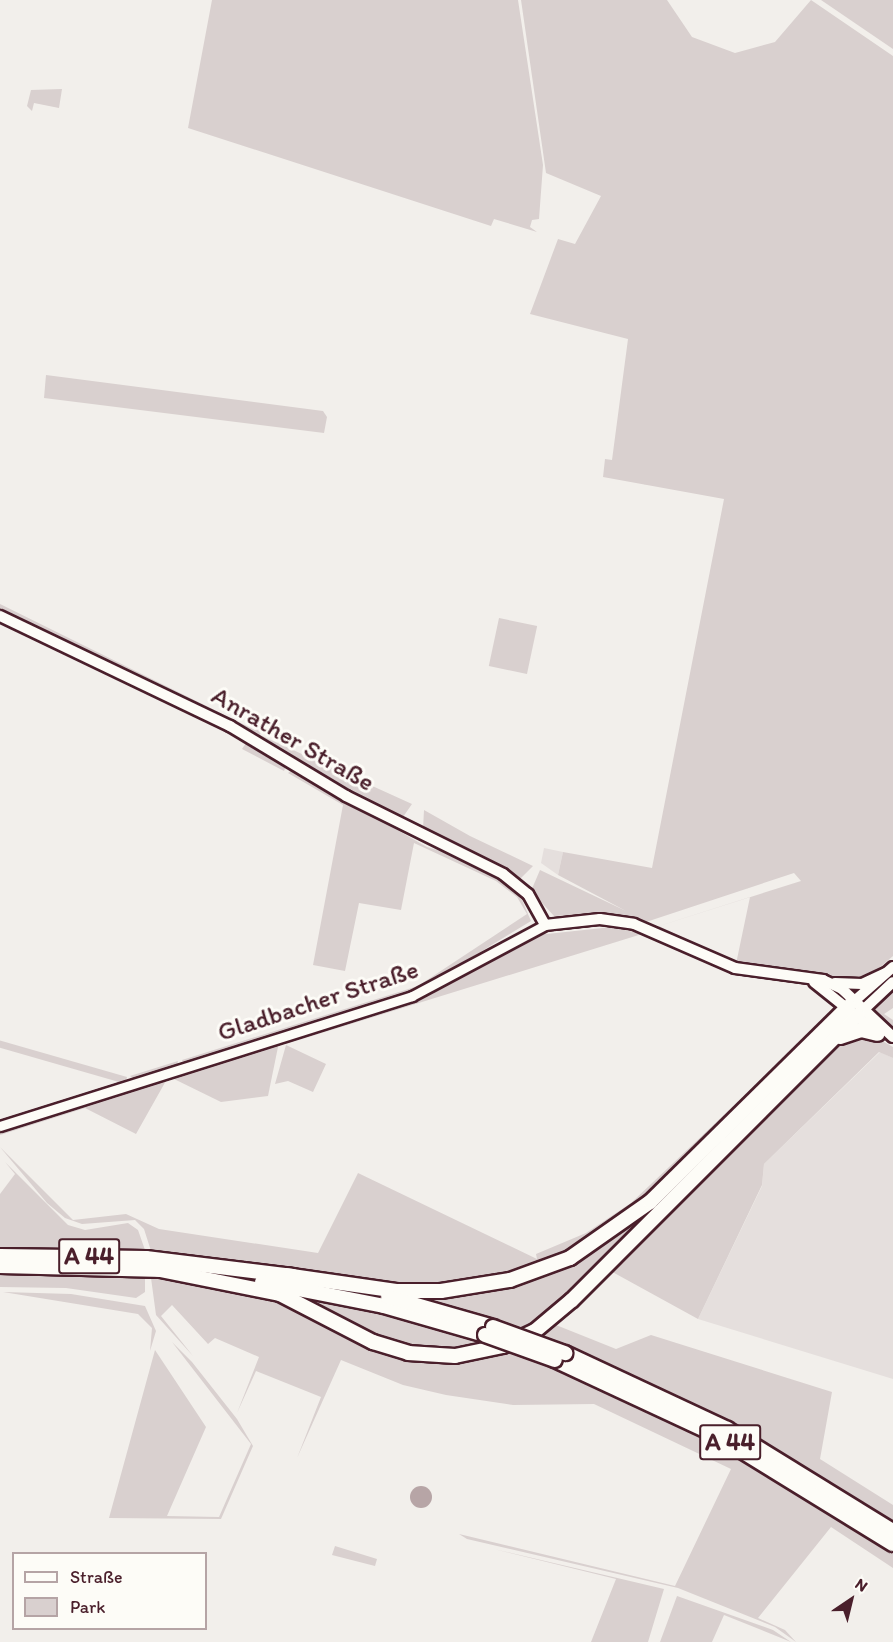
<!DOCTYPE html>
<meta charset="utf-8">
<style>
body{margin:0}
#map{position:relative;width:893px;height:1642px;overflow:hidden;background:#f2efeb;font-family:Itim,sans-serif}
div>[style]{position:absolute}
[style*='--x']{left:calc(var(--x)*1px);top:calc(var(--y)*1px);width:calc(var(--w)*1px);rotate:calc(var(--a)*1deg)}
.built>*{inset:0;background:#e5dfdd}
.green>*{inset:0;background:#d9d0cf;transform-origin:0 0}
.water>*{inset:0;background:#b7a5a6}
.round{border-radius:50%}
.roads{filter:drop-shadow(2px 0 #4a1f2b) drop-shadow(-2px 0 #4a1f2b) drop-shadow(0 2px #4a1f2b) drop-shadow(0 -2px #4a1f2b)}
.minor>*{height:9px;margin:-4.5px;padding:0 4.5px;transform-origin:4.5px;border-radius:4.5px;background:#fdfcf7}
.major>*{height:10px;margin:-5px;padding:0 5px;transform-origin:5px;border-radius:5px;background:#fdfcf7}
.highway>*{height:14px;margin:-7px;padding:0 7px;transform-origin:7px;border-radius:7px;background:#fdfcf7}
.bridges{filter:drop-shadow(2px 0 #4a1f2b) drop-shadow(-2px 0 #4a1f2b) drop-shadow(0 2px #4a1f2b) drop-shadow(0 -2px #4a1f2b)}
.highway-bridge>*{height:14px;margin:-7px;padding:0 7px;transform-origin:7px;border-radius:7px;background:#fdfcf7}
span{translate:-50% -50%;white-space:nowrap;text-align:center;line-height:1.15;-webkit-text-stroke:6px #fdfcf7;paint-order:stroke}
.shield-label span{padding:2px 4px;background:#fdfcf7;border:2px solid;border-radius:4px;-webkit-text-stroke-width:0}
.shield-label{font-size:24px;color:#4a1f2b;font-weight:700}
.street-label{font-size:26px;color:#4a1f2b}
.legend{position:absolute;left:12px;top:1552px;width:195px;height:78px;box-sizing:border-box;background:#fdfcf7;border:2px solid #b5a4a5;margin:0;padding:8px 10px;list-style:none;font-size:18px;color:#4a1f2b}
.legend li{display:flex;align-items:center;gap:12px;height:30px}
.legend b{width:30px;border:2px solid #b5a4a5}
.north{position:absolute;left:821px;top:1570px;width:60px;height:60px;-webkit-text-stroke:4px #fdfcf7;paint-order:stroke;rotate:35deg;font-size:16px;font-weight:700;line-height:24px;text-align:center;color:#4a1f2b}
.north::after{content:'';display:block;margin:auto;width:21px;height:27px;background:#4a1f2b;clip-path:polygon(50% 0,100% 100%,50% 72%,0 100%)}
</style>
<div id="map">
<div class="built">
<div style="clip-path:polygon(544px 848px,563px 852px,558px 875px,541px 863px)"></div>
<div style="clip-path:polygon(880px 1052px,893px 1058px,893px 1379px,698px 1319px,762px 1186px,764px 1164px)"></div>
</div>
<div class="green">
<div style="clip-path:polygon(212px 0,518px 0,543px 165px,539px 219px,532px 220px,530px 227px,537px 232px,494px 219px,491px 226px,188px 128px)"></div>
<div style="clip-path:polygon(evenodd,521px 0,667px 0,692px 37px,735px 53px,775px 42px,811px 0,893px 56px,893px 956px,864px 981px,844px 984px,800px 972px,752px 970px,656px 927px,801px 881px,794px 873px,643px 923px,601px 914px,554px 916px,531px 891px,540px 870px,626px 911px,558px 875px,563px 852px,652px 868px,724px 499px,603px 477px,605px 459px,612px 460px,628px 339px,530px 314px,558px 239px,575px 244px,601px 196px,546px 173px,521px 0,750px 897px,736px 964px,659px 926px,750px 897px)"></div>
<div style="clip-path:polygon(821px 0,893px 0,893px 49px)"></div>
<div style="clip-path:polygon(62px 89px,59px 108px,34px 103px,32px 111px,27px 106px,31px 90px)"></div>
<div style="clip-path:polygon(46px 375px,323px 411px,327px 417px,324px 433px,44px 398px)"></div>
<div style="clip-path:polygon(0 604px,255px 730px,261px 728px,260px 735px,412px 804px,403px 817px,395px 816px,0 612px)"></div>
<div style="left:499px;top:618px;width:39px;height:49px;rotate:12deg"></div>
<div style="clip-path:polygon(248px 740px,287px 764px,284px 771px,242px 749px)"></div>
<div style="clip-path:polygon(292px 770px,427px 847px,464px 858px,499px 879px,522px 900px,531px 921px,420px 989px,184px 1065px,182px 1060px,418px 986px,527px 914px,517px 897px,496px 881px,414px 843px,401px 910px,359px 903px,345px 971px,313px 965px,343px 805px,288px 773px)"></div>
<div style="clip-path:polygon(424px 810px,470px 836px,533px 866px,519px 880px,423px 829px)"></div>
<div style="clip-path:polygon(612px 927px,642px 934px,286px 1044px,289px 1038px,445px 985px,528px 936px)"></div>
<div style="clip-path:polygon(893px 987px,893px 1008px,884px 1014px,893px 1020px,893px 1031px,876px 1016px,874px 1006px)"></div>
<div style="clip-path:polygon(819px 1025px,822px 1028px,664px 1186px,564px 1255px,500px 1278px,422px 1286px,379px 1283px,151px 1251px,144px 1229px,135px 1220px,82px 1224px,65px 1218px,47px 1203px,0 1147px,73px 1220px,126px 1214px,159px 1229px,318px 1253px,358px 1173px,537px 1259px,536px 1254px,586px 1233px,631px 1203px)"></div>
<div style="clip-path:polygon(848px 1035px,879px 1039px,893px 1047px,893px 1058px,879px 1052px,764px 1164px,762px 1185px,698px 1319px,607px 1269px)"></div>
<div style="clip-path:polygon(279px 1042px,268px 1096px,221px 1102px,172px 1078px)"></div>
<div style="clip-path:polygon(286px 1045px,326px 1064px,313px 1092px,288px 1081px,275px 1084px)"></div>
<div style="clip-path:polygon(178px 1061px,176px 1068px,135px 1080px,130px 1076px)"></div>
<div style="left:127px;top:1077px;width:7px;height:133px;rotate:106deg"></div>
<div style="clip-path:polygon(167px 1079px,136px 1134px,85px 1108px,0 1135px,0 1130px)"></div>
<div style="clip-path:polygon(5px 1162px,68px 1225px,85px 1230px,128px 1223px,138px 1230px,145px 1250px,0 1250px,0 1194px,15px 1174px)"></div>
<div style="clip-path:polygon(663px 1199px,564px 1300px,525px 1331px,410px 1295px,449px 1294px,605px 1242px)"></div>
<div style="clip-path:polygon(0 1272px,145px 1278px,145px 1292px,136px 1298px,66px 1288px,0 1287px)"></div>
<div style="clip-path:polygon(151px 1278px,203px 1281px,282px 1298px,374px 1349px,423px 1363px,457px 1362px,504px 1349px,559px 1368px,707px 1438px,870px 1535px,893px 1552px,893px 1568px,831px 1527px,758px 1618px,785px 1630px,796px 1642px,775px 1627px,678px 1588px,467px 1539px,459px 1534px,675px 1586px,731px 1469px,594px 1404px,513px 1405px,446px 1395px,403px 1385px,341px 1360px,297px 1458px,321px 1397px,256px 1371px,237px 1413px,259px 1357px,215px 1338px,208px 1344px,172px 1305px,161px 1316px,193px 1356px,156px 1315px)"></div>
<div style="clip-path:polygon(3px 1292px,71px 1294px,145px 1306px,156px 1331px,150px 1351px,152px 1328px,138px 1314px)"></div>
<div style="clip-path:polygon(294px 1293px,399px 1316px,489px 1345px,432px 1351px,388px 1342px)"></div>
<div style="clip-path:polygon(551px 1323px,616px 1349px,651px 1335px,832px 1392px,820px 1459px,893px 1505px,893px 1523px,754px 1436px,619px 1368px,539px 1335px)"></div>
<div style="clip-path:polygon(172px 1342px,192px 1362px,237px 1419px,253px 1446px,357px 1494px,253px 1446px,221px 1519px,109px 1518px,155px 1350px,206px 1427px,167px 1516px,219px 1517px,251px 1444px)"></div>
<div style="clip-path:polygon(335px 1546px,377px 1559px,375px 1566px,332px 1555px)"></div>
<div style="clip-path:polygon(494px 1549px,664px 1589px,648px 1642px,591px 1642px,616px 1579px)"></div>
<div style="clip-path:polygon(677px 1596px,773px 1630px,791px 1642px,724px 1615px,712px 1642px,660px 1642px)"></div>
</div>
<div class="water">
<div class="round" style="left:410px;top:1486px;width:22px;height:22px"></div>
</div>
<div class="roads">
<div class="minor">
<div style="--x:0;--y:1126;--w:432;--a:-17.5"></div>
<div style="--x:412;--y:996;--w:151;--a:-28.1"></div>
</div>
<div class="major">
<div style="--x:0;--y:616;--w:255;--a:25.6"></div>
<div style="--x:230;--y:726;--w:135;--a:31.1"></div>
<div style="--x:346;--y:796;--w:175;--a:26.4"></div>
<div style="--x:503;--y:874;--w:32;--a:39"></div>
<div style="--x:528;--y:894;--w:35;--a:61"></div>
<div style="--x:545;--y:925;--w:55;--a:-6.2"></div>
<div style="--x:600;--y:919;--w:34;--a:8"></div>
<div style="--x:634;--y:924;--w:110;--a:23.5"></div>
<div style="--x:735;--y:968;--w:89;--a:7.8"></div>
<div style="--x:823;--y:980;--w:21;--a:25"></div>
<div style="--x:842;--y:989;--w:70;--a:43.3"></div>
<div style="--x:814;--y:982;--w:83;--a:38.7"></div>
<div style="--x:835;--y:983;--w:27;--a:2"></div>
<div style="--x:862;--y:984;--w:26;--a:-25"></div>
<div style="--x:851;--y:1004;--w:56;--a:-41.4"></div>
<div style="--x:860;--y:1013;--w:45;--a:-43.2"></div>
</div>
<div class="highway">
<div style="--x:840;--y:1037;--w:22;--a:-18"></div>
<div style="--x:861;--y:1030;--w:17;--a:13"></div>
<div style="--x:0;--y:1256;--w:146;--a:0.8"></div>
<div style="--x:146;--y:1258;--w:148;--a:7"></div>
<div style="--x:0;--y:1266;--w:163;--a:1.4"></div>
<div style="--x:155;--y:1269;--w:127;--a:11.3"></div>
<div style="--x:280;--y:1294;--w:105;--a:27.3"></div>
<div style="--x:373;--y:1342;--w:37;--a:17"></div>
<div style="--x:408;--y:1353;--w:47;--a:3.7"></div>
<div style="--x:455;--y:1356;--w:49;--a:-11.8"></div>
<div style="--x:503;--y:1346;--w:35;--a:-25"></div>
<div style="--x:535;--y:1331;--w:48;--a:-40"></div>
<div style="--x:572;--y:1300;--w:403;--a:-45"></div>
<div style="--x:285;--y:1275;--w:114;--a:8.1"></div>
<div style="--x:398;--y:1291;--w:43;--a:0"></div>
<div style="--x:441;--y:1291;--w:70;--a:-9.1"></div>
<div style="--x:510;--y:1280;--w:64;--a:-20.1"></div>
<div style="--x:570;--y:1258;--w:98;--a:-35"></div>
<div style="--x:650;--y:1202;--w:279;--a:-44.6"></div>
<div style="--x:262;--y:1282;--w:124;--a:11.1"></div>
<div style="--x:384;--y:1306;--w:105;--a:16"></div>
<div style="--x:388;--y:1297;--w:109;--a:15.9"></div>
<div style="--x:565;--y:1353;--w:179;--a:25.1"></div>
<div style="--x:727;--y:1429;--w:195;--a:31.6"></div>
<div style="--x:555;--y:1360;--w:175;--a:25"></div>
<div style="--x:714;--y:1434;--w:210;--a:31.6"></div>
</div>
</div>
<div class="bridges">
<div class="highway-bridge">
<div style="--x:493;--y:1327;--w:77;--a:19.9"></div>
<div style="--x:485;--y:1335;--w:74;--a:19.7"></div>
</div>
</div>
<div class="shield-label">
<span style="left:89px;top:1256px">A 44</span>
<span style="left:730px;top:1442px">A 44</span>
</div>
<div class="street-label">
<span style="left:293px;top:739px;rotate:30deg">Anrather Straße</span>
<span style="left:318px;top:1001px;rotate:-18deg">Gladbacher Straße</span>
</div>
<ul class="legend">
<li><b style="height:8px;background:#fdfcf7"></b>Straße</li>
<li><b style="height:16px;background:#d9d0cf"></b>Park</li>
</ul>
<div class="north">N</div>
</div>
